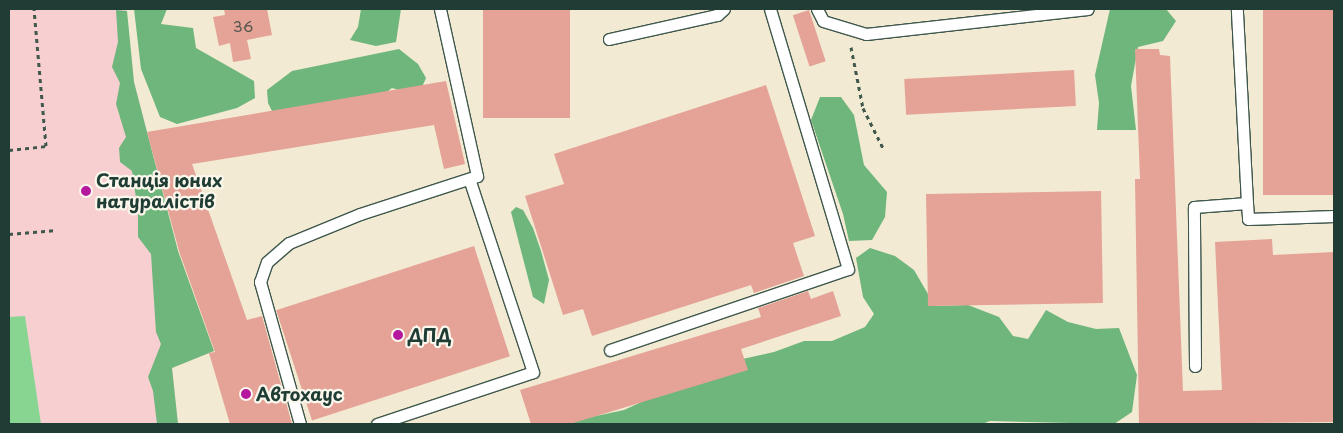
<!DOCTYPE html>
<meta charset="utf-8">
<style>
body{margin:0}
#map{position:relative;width:1343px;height:433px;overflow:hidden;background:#f2ead2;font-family:"Playpen Sans",sans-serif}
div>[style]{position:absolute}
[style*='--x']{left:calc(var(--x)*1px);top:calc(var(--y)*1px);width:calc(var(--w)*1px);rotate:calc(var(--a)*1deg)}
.built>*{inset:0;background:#f7cfd1}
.green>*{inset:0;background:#88d592}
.forest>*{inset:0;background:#6eb67c}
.building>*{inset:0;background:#e5a296;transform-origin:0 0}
.path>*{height:3px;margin-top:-1.5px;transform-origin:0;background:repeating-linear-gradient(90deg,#3f574c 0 4px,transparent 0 8px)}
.roads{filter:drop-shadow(1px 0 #3f574c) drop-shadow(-1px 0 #3f574c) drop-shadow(0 1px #3f574c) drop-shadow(0 -1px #3f574c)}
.lane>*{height:11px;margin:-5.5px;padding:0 5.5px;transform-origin:5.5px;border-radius:5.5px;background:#fff}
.dots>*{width:14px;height:14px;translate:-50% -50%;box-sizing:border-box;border:2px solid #fbf7ec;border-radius:50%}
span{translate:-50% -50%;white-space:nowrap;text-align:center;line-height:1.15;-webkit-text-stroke:4.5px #fbf7ec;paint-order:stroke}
.number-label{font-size:15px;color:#50564c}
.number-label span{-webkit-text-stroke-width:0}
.poi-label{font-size:18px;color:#1f3d34;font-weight:700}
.left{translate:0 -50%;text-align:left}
.frame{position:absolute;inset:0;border:10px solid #1f3d34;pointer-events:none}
</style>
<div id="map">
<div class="built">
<div style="clip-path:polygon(9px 9px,126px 9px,134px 82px,147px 132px,178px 251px,214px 351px,172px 368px,178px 424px,9px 424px)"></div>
</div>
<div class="green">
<div style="clip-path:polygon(25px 316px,41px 424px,9px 424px,9px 317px)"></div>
</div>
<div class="forest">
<div style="clip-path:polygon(134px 9px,167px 9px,161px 24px,193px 28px,196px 48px,254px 81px,255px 98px,237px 108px,177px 124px,160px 117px,141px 69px)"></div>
<div style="clip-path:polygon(361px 9px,401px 9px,396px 42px,376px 46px,350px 40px,358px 27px)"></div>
<div style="clip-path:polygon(1110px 9px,1166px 9px,1176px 21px,1163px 41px,1138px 47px,1131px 86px,1136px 130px,1097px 130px,1099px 103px,1095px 75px)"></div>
<div style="clip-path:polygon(116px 10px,127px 11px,134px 82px,147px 132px,178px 251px,214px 351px,172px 368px,178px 424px,157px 424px,153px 391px,148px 377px,161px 344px,156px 332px,151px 254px,138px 237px,138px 211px,132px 171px,120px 162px,119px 148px,126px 137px,116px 104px,120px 83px,112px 67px,118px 42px)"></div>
<div style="clip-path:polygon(399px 49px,418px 64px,426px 78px,418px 96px,392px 88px,373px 102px,277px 121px,268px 103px,267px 90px,292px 71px)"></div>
<div style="clip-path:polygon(820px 97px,841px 97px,854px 115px,864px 165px,887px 192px,885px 217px,872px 240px,849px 241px,843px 214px,811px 120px)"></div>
<div style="clip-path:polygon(516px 207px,523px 210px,533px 228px,541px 251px,549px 280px,544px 304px,533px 297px,511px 212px)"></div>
<div style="clip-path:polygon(870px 248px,895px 256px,914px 270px,935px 306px,968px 305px,999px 317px,1013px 336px,1028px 339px,1046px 310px,1068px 322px,1096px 329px,1119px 328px,1137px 375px,1132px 412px,1114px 424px,990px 421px,982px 424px,559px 424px,624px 410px,729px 362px,774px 352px,804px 341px,832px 341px,865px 327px,874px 314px,863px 297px,856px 258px)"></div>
</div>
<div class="building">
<div style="clip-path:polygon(224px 9px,267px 9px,272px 35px,247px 40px,251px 59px,233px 62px,230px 43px,219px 46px,213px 17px,225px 15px)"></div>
<div style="left:483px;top:9px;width:87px;height:109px"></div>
<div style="left:1263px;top:9px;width:71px;height:186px"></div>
<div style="left:809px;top:10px;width:54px;height:17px;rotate:72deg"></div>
<div style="clip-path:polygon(1135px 49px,1159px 49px,1160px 55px,1170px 56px,1183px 391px,1222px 390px,1215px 242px,1272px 239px,1273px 255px,1334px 252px,1334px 422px,1139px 424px,1135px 179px,1140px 179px)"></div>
<div style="left:1074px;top:70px;width:36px;height:170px;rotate:87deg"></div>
<div style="clip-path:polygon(446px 81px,465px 164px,444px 169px,434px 125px,192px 164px,247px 320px,262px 316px,292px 424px,230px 424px,209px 353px,215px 352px,179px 251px,147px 132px)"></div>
<div style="clip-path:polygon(766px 85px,815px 236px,793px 243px,804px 276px,754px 293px,751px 285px,592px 336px,583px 309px,563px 315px,525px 196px,564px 184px,554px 154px)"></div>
<div style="left:1101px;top:191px;width:112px;height:175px;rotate:89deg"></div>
<div style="left:474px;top:246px;width:116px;height:208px;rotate:72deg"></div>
<div style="clip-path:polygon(808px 291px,811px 299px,833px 291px,841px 316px,741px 349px,748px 370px,570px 424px,531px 424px,520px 390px,761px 317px,758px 308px)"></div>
</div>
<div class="path">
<div style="--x:851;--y:47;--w:62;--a:78.9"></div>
<div style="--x:863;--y:108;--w:45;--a:63.4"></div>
<div style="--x:9;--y:150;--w:37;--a:-6"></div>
<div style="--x:46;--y:146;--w:138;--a:-95"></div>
<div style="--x:9;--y:234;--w:48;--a:-4.8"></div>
</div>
<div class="roads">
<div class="lane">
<div style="--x:817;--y:9;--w:13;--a:63"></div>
<div style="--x:823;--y:21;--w:45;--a:16.8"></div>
<div style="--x:866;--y:34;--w:223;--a:-6.4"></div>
<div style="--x:609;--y:39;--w:111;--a:-12.5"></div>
<div style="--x:717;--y:15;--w:9;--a:-41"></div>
<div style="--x:1247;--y:203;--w:16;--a:86"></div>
<div style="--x:1248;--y:219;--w:86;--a:-2"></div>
<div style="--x:610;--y:350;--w:251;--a:-18.8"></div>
<div style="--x:848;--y:269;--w:271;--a:-106.7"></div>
<div style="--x:1195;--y:366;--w:159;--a:-90.4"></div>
<div style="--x:1194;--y:207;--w:53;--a:-4.3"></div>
<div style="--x:1247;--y:203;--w:194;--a:-93"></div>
<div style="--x:300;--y:424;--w:148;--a:-105.7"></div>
<div style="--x:260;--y:282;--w:21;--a:-71"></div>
<div style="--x:267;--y:262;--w:29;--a:-41"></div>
<div style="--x:289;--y:243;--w:77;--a:-22.2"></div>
<div style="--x:360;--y:214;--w:123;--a:-18"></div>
<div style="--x:477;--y:176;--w:171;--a:-102.5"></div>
<div style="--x:377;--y:424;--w:164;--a:-18.4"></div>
<div style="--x:533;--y:372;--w:203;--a:-108.3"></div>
</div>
</div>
<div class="dots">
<div style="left:86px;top:191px;background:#b5179e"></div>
<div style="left:398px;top:335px;background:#b5179e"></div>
<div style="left:246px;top:394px;background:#b5179e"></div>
</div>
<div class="number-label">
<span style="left:243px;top:26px">36</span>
</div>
<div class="poi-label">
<span class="left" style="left:96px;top:191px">Станція юних<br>натуралістів</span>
<span class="left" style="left:408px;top:335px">ДПД</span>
<span class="left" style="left:256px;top:394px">Автохаус</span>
</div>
<div class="frame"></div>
</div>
